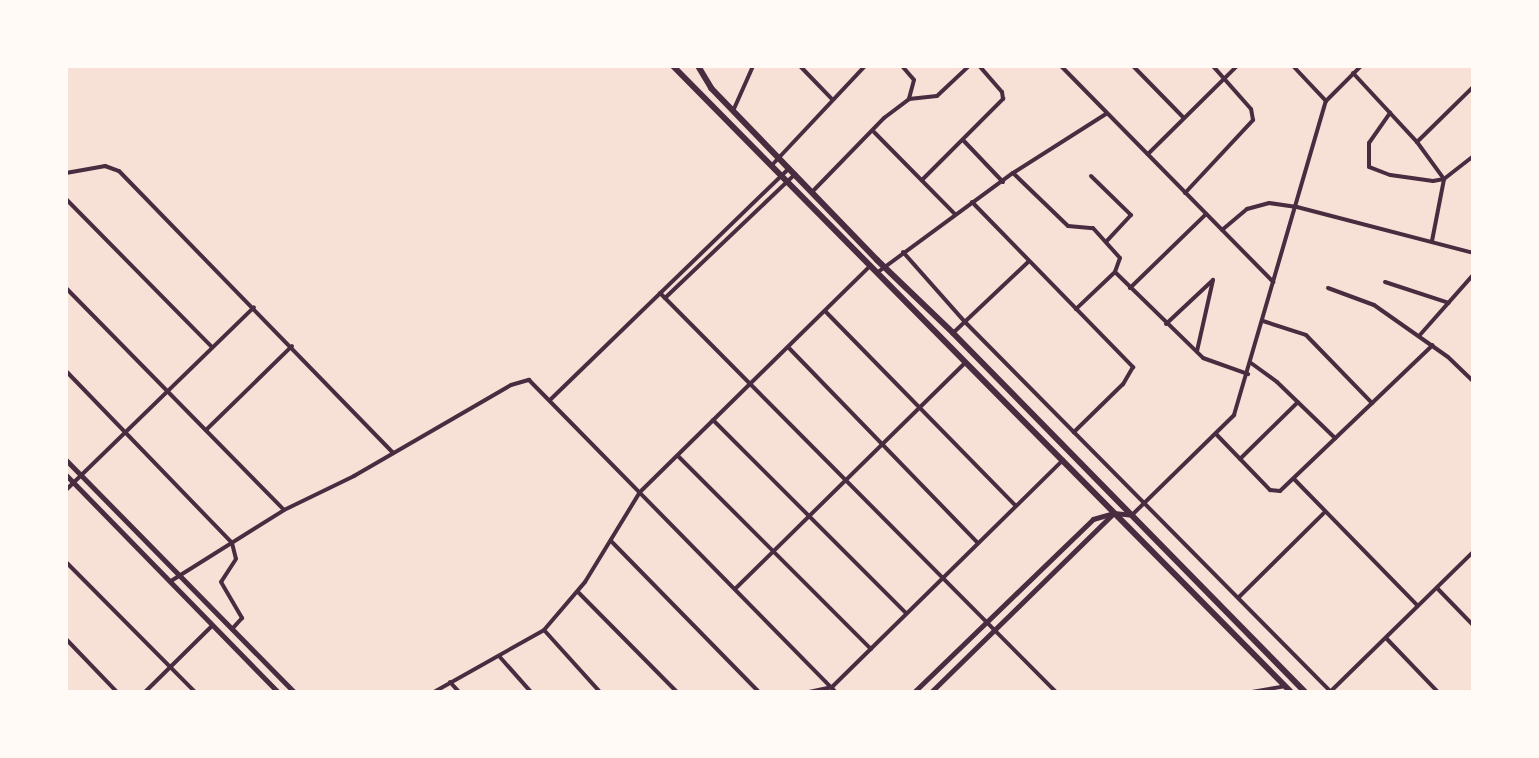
<!DOCTYPE html>
<style>
body{margin:0}
#map{position:relative;width:1539px;height:758px;overflow:hidden;background:#f7e1d7;font-family:Bitter,serif}
div>[style]{position:absolute}
[style*='--x']{left:calc(var(--x)*1px);top:calc(var(--y)*1px);width:calc(var(--w)*1px);rotate:calc(var(--a)*1deg)}
.minor>*{height:4px;margin:-2px;padding:0 2px;transform-origin:2px;border-radius:2px;background:#4a2c40}
.secondary>*{height:5px;margin:-2.5px;padding:0 2.5px;transform-origin:2.5px;border-radius:2.5px;background:#4a2c40}
.trunk>*{height:6px;margin:-3px;padding:0 3px;transform-origin:3px;border-radius:3px;background:#4a2c40}
span{translate:-50% -50%;white-space:nowrap;text-align:center;line-height:1.15;-webkit-text-stroke:8px #fffaf5;paint-order:stroke}
.frame{position:absolute;inset:0;border:68px solid #fffaf5;pointer-events:none}
</style>
<div id="map">
<div class="minor">
<div style="--x:800;--y:66;--w:46;--a:45.9"></div>
<div style="--x:902;--y:66;--w:18;--a:49"></div>
<div style="--x:914;--y:80;--w:20;--a:105"></div>
<div style="--x:1061;--y:66;--w:303;--a:45.5"></div>
<div style="--x:1133;--y:66;--w:71;--a:45.6"></div>
<div style="--x:1293;--y:66;--w:48;--a:46.7"></div>
<div style="--x:1353;--y:73;--w:94;--a:47.2"></div>
<div style="--x:1417;--y:142;--w:46;--a:53.9"></div>
<div style="--x:1444;--y:179;--w:11;--a:170"></div>
<div style="--x:1433;--y:181;--w:43;--a:-172.1"></div>
<div style="--x:1390;--y:175;--w:22;--a:-159"></div>
<div style="--x:1369;--y:167;--w:24;--a:-90"></div>
<div style="--x:1369;--y:143;--w:37;--a:-55"></div>
<div style="--x:733;--y:111;--w:49;--a:-66"></div>
<div style="--x:874;--y:132;--w:115;--a:45.4"></div>
<div style="--x:963;--y:140;--w:58;--a:46.4"></div>
<div style="--x:1417;--y:142;--w:78;--a:-44.5"></div>
<div style="--x:1148;--y:154;--w:125;--a:-44.7"></div>
<div style="--x:772;--y:165;--w:136;--a:-46.8"></div>
<div style="--x:66;--y:173;--w:40;--a:-10"></div>
<div style="--x:105;--y:166;--w:15;--a:20"></div>
<div style="--x:119;--y:171;--w:393;--a:45.8"></div>
<div style="--x:1013;--y:173;--w:76;--a:43.9"></div>
<div style="--x:1068;--y:226;--w:25;--a:5"></div>
<div style="--x:1093;--y:228;--w:40;--a:48"></div>
<div style="--x:1120;--y:258;--w:15;--a:110"></div>
<div style="--x:1115;--y:272;--w:54;--a:136.5"></div>
<div style="--x:1091;--y:176;--w:56;--a:44.3"></div>
<div style="--x:1131;--y:215;--w:35;--a:133"></div>
<div style="--x:922;--y:180;--w:115;--a:-45"></div>
<div style="--x:1003;--y:99;--w:7;--a:-98"></div>
<div style="--x:1002;--y:92;--w:35;--a:-131"></div>
<div style="--x:813;--y:191;--w:102;--a:-45.8"></div>
<div style="--x:884;--y:118;--w:31;--a:-37"></div>
<div style="--x:909;--y:99;--w:28;--a:-6"></div>
<div style="--x:937;--y:96;--w:44;--a:-43.2"></div>
<div style="--x:1185;--y:193;--w:100;--a:-47"></div>
<div style="--x:1253;--y:120;--w:11;--a:-100"></div>
<div style="--x:1251;--y:109;--w:57;--a:-131.5"></div>
<div style="--x:66;--y:199;--w:208;--a:45.4"></div>
<div style="--x:972;--y:202;--w:231;--a:45.7"></div>
<div style="--x:1133;--y:367;--w:20;--a:120"></div>
<div style="--x:1123;--y:384;--w:69;--a:135.6"></div>
<div style="--x:1222;--y:230;--w:33;--a:-40"></div>
<div style="--x:1247;--y:209;--w:23;--a:-15"></div>
<div style="--x:1269;--y:203;--w:28;--a:8"></div>
<div style="--x:1297;--y:207;--w:182;--a:14.6"></div>
<div style="--x:1432;--y:241;--w:63;--a:-79"></div>
<div style="--x:1444;--y:179;--w:37;--a:-38"></div>
<div style="--x:903;--y:252;--w:94;--a:48.5"></div>
<div style="--x:965;--y:322;--w:520;--a:45.31"></div>
<div style="--x:878;--y:272;--w:167;--a:-36.3"></div>
<div style="--x:1013;--y:173;--w:110;--a:-32.4"></div>
<div style="--x:1115;--y:272;--w:123;--a:44.3"></div>
<div style="--x:1203;--y:358;--w:48;--a:19.6"></div>
<div style="--x:1385;--y:282;--w:67;--a:18.2"></div>
<div style="--x:66;--y:288;--w:311;--a:45.5"></div>
<div style="--x:1130;--y:288;--w:106;--a:-44.2"></div>
<div style="--x:1328;--y:288;--w:49;--a:20.3"></div>
<div style="--x:1374;--y:305;--w:90;--a:35.1"></div>
<div style="--x:1448;--y:357;--w:35;--a:44"></div>
<div style="--x:660;--y:293;--w:562;--a:45.22"></div>
<div style="--x:665;--y:298;--w:180;--a:-43.6"></div>
<div style="--x:825;--y:311;--w:272;--a:45.6"></div>
<div style="--x:1263;--y:321;--w:45;--a:18"></div>
<div style="--x:1306;--y:335;--w:95;--a:45.9"></div>
<div style="--x:1166;--y:324;--w:64;--a:-43.1"></div>
<div style="--x:953;--y:333;--w:103;--a:-43.4"></div>
<div style="--x:1419;--y:336;--w:81;--a:-48.5"></div>
<div style="--x:788;--y:347;--w:273;--a:45.9"></div>
<div style="--x:1197;--y:351;--w:73;--a:-77.3"></div>
<div style="--x:1251;--y:363;--w:32;--a:36"></div>
<div style="--x:1277;--y:382;--w:81;--a:44"></div>
<div style="--x:66;--y:371;--w:239;--a:46"></div>
<div style="--x:232;--y:543;--w:16;--a:76"></div>
<div style="--x:236;--y:559;--w:27;--a:123"></div>
<div style="--x:221;--y:582;--w:42;--a:59.7"></div>
<div style="--x:242;--y:618;--w:15;--a:132"></div>
<div style="--x:551;--y:399;--w:332;--a:-44.1"></div>
<div style="--x:713;--y:420;--w:273;--a:45"></div>
<div style="--x:206;--y:430;--w:120;--a:-44.3"></div>
<div style="--x:1216;--y:434;--w:78;--a:46"></div>
<div style="--x:1270;--y:490;--w:10;--a:6"></div>
<div style="--x:1280;--y:491;--w:211;--a:-43.7"></div>
<div style="--x:678;--y:456;--w:273;--a:45"></div>
<div style="--x:1240;--y:459;--w:81;--a:-44.5"></div>
<div style="--x:1294;--y:479;--w:177;--a:45.7"></div>
<div style="--x:66;--y:490;--w:262;--a:-44.2"></div>
<div style="--x:1132;--y:515;--w:143;--a:-44.4"></div>
<div style="--x:1234;--y:415;--w:327;--a:-73.7"></div>
<div style="--x:1326;--y:101;--w:49;--a:-45"></div>
<div style="--x:611;--y:541;--w:211;--a:45.6"></div>
<div style="--x:66;--y:562;--w:183;--a:45.2"></div>
<div style="--x:171;--y:581;--w:133;--a:-32.1"></div>
<div style="--x:284;--y:510;--w:78;--a:-25.9"></div>
<div style="--x:354;--y:476;--w:181;--a:-30.1"></div>
<div style="--x:511;--y:385;--w:19;--a:-16"></div>
<div style="--x:529;--y:380;--w:438;--a:45.5"></div>
<div style="--x:736;--y:588;--w:321;--a:-44.5"></div>
<div style="--x:1437;--y:588;--w:52;--a:45.8"></div>
<div style="--x:578;--y:592;--w:141;--a:45.3"></div>
<div style="--x:1239;--y:597;--w:121;--a:-44.7"></div>
<div style="--x:544;--y:630;--w:84;--a:47.9"></div>
<div style="--x:1386;--y:638;--w:75;--a:46.1"></div>
<div style="--x:66;--y:639;--w:74;--a:46.1"></div>
<div style="--x:499;--y:656;--w:48;--a:48.4"></div>
<div style="--x:450;--y:682;--w:13;--a:48"></div>
<div style="--x:145;--y:692;--w:95;--a:-44.6"></div>
<div style="--x:434;--y:692;--w:126;--a:-29.4"></div>
<div style="--x:544;--y:630;--w:63;--a:-49.5"></div>
<div style="--x:585;--y:582;--w:105;--a:-58.6"></div>
<div style="--x:640;--y:492;--w:322;--a:-44.5"></div>
<div style="--x:809;--y:692;--w:24;--a:-12"></div>
<div style="--x:832;--y:687;--w:324;--a:-44.5"></div>
<div style="--x:1252;--y:692;--w:34;--a:-10"></div>
<div style="--x:1330;--y:692;--w:200;--a:-44.4"></div>
</div>
<div class="secondary">
<div style="--x:66;--y:460;--w:325;--a:45.5"></div>
<div style="--x:66;--y:475;--w:303;--a:45.7"></div>
<div style="--x:914;--y:692;--w:249;--a:-44"></div>
<div style="--x:1093;--y:519;--w:22;--a:-16"></div>
<div style="--x:1114;--y:513;--w:18;--a:6"></div>
<div style="--x:931;--y:692;--w:255;--a:-44.4"></div>
</div>
<div class="trunk">
<div style="--x:673;--y:66;--w:880;--a:45.37"></div>
<div style="--x:698;--y:66;--w:26;--a:59"></div>
<div style="--x:711;--y:88;--w:239;--a:46"></div>
<div style="--x:877;--y:260;--w:105;--a:43.8"></div>
<div style="--x:953;--y:333;--w:503;--a:45.56"></div>
</div>
<div class="frame"></div>
</div>
